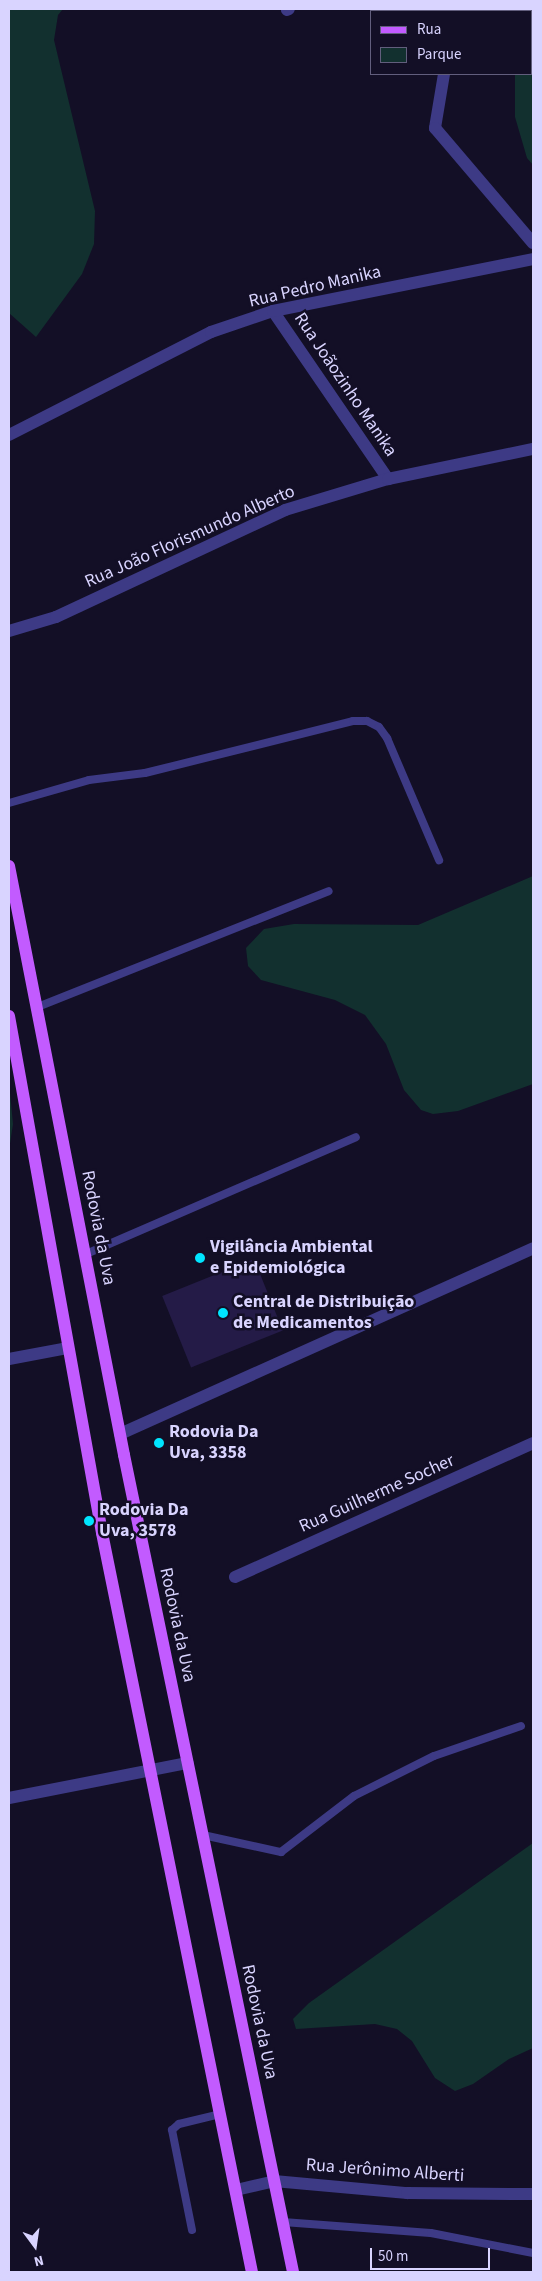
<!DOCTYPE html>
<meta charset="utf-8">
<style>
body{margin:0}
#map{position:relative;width:542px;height:2281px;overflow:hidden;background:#130f26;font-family:"Source Sans 3",sans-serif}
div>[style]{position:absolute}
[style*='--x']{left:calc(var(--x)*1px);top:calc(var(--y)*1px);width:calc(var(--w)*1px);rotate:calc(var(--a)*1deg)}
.green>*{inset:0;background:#12302f}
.building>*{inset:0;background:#241b47;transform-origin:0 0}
.service>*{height:8px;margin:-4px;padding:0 4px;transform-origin:4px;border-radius:4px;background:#3d3a85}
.minor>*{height:12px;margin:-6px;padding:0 6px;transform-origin:6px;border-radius:6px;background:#3d3a85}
.tertiary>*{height:12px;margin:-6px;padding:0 6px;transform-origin:6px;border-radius:6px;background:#3d3a85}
.primary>*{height:12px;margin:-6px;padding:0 6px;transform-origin:6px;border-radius:6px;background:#c25bff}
.dots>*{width:14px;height:14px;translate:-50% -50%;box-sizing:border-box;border:2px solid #130f26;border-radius:50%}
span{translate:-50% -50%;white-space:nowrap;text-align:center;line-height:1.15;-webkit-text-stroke:5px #130f26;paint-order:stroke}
.street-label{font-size:18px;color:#d9d4ff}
.poi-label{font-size:18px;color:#d9d4ff;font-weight:700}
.left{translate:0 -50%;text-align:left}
.frame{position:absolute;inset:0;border:10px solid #d9d4ff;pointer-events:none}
.legend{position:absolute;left:370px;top:10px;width:162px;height:65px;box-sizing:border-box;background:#130f26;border:1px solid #625e7d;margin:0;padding:6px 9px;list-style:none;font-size:15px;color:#d9d4ff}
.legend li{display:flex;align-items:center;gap:10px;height:25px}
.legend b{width:25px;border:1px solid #625e7d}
.north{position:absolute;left:10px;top:2221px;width:50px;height:50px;-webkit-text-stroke:4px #130f26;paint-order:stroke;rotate:166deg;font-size:14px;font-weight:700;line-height:20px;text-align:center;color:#d9d4ff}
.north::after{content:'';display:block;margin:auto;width:18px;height:22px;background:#d9d4ff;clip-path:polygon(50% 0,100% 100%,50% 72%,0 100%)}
.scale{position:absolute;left:370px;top:2248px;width:120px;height:22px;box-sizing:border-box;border:2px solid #d9d4ff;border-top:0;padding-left:6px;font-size:15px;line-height:18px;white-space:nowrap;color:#d9d4ff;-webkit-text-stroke:4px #130f26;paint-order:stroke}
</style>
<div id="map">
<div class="green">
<div style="clip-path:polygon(9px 9px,63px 9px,58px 15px,54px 40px,95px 211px,94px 244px,82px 274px,36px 337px,9px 313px)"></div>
<div style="clip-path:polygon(525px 9px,533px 9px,533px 165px,527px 158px,515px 117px,515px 74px,531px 74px,531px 11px)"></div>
<div style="clip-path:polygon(533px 876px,533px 1084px,458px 1111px,433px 1114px,421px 1110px,404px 1090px,386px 1044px,365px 1015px,335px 1000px,261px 980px,248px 966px,246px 948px,264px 929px,294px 924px,418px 925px)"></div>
<div style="clip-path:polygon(9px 1082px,13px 1124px,9px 1150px)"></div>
<div style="clip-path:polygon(533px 1843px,533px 2048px,509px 2059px,473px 2084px,455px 2091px,435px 2078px,412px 2041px,397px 2029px,375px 2024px,296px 2029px,293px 2019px,309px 2003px)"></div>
</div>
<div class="building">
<div style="left:254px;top:1259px;width:77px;height:99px;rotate:68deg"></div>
</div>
<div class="service">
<div style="--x:9;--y:803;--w:83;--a:-16"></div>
<div style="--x:89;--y:780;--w:56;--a:-7.1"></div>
<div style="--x:145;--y:773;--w:214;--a:-14"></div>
<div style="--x:353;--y:721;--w:14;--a:0"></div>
<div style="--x:367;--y:721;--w:13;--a:27"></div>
<div style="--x:379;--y:727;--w:14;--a:54"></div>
<div style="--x:387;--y:738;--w:133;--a:66.9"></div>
<div style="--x:35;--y:1008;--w:316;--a:-21.7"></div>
<div style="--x:86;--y:1254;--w:294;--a:-23.4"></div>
<div style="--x:203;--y:1835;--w:80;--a:12.3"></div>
<div style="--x:281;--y:1852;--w:92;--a:-37.5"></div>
<div style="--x:354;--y:1796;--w:89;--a:-26.6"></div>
<div style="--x:434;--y:1756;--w:92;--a:-19"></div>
<div style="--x:283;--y:2222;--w:148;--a:4.3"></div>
<div style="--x:431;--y:2233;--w:104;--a:11.1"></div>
<div style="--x:192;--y:2230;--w:102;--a:-101.3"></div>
<div style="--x:172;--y:2130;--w:9;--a:-41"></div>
<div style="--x:179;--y:2124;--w:42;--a:-13.7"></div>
</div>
<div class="minor">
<div style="--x:287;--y:10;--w:2;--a:-27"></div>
<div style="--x:455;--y:11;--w:2;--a:-63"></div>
<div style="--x:444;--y:74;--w:55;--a:99.5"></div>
<div style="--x:435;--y:128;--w:151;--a:49.6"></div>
<div style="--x:273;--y:311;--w:204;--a:55.6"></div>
<div style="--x:9;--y:435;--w:227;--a:-27"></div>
<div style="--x:211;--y:332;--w:65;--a:-18.7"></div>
<div style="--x:273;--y:311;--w:265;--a:-11.3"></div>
<div style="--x:9;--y:631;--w:49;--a:-16.6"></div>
<div style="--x:56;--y:617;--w:253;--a:-25"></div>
<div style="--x:285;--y:510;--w:108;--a:-16.8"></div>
<div style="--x:388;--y:479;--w:148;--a:-11.7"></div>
<div style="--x:9;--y:1359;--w:59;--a:-10.7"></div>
<div style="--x:120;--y:1434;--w:453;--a:-24.2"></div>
<div style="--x:235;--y:1577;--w:327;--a:-24.2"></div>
<div style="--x:9;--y:1798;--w:182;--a:-11.1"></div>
<div style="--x:236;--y:2190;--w:39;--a:-13"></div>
</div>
<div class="tertiary">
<div style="--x:274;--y:2181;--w:134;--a:5.2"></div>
<div style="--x:407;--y:2193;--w:126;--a:0.5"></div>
</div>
<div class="primary">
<div style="--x:9;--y:866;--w:600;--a:78.95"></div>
<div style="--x:124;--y:1455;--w:834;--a:78.31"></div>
<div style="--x:9;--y:1016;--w:525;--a:79.8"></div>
<div style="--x:102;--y:1533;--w:754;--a:78.53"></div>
</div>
<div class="dots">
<div style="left:200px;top:1258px;background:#00e5ff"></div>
<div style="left:223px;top:1313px;background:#00e5ff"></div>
<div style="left:159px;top:1443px;background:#00e5ff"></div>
<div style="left:89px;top:1521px;background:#00e5ff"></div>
</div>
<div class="street-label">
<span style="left:315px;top:287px;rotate:-13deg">Rua Pedro Manika</span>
<span style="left:345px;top:385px;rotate:56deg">Rua Joãozinho Manika</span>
<span style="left:190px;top:537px;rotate:-24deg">Rua João Florismundo Alberto</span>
<span style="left:98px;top:1228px;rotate:79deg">Rodovia da Uva</span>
<span style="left:377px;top:1494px;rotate:-24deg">Rua Guilherme Socher</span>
<span style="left:177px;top:1625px;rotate:78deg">Rodovia da Uva</span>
<span style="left:259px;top:2022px;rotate:78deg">Rodovia da Uva</span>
<span style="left:385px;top:2171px;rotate:4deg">Rua Jerônimo Alberti</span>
</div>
<div class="poi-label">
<span class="left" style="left:210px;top:1258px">Vigilância Ambiental<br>e Epidemiológica</span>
<span class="left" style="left:233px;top:1313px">Central de Distribuição<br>de Medicamentos</span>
<span class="left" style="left:169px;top:1443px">Rodovia Da<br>Uva, 3358</span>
<span class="left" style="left:99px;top:1521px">Rodovia Da<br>Uva, 3578</span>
</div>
<div class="frame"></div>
<ul class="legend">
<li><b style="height:6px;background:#c25bff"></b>Rua</li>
<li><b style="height:14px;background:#12302f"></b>Parque</li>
</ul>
<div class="north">N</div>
<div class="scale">50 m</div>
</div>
